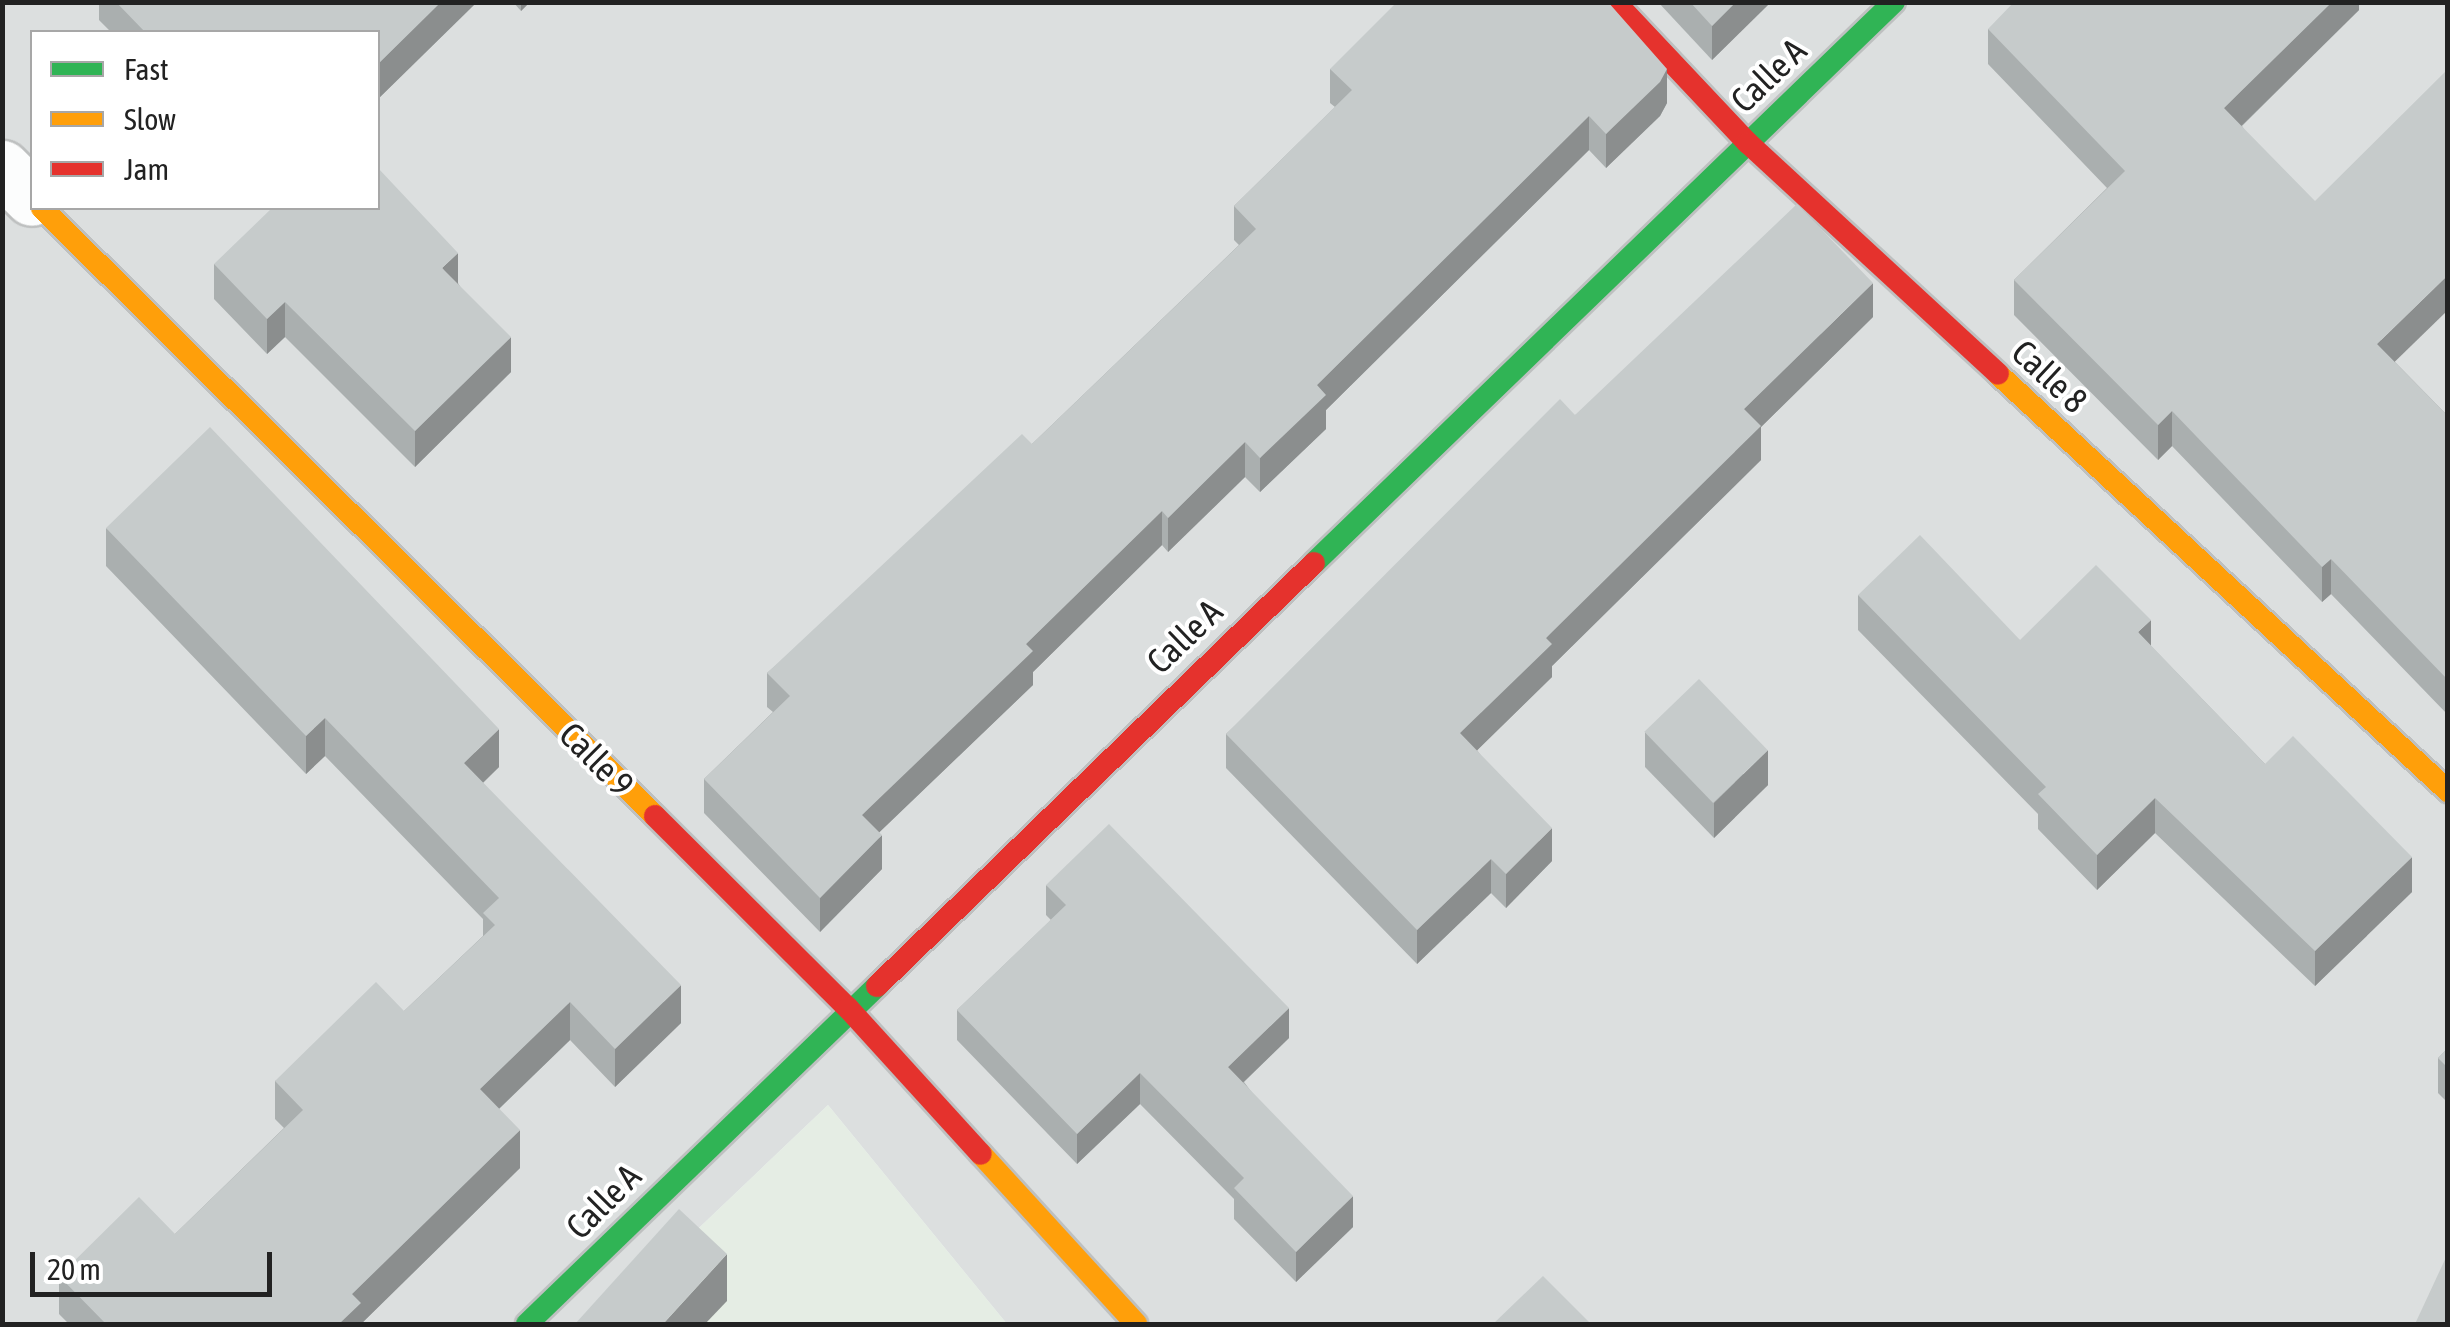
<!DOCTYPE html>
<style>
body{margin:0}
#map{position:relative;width:2450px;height:1327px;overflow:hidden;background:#ebeff0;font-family:"Asap Condensed",sans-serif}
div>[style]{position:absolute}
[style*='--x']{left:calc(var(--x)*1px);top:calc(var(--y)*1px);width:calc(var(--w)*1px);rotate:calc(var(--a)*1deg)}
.residential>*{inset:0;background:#dcdfdf}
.industrial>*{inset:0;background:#e5ede4}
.roads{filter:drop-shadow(2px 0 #bec0c0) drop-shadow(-2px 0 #bec0c0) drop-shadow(0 2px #bec0c0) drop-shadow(0 -2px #bec0c0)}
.street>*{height:55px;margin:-27.5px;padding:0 27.5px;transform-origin:27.5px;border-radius:27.5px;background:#fcfdfd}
.fast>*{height:22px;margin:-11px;padding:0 11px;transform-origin:11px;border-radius:11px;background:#30b455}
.slow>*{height:22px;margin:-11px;padding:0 11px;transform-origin:11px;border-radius:11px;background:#ff9f0a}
.jam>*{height:22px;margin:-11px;padding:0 11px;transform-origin:11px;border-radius:11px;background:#e5322d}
.wall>*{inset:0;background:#aaafaf}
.shaded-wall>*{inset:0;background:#8b8e8e}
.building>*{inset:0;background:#c6cbcb;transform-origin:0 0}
span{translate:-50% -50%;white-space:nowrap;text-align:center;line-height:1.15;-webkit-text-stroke:8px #fff;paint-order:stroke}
.street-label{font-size:35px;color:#222}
.frame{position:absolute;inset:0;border:5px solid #222;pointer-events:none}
.legend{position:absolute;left:30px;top:30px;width:350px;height:180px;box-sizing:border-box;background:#fff;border:2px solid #a7a7a7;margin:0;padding:12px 18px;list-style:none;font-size:30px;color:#222}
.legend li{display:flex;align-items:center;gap:20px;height:50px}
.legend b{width:50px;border:2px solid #a7a7a7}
.scale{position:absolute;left:30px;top:1252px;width:242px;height:45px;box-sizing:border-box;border:5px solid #222;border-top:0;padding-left:12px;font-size:30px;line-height:35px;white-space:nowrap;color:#222;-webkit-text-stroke:8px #fff;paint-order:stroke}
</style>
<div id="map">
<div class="residential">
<div style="clip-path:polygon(evenodd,3px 3px,2447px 3px,2447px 1324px,1007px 1324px,828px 1105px,598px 1324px,3px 1324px,3px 3px,32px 32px,378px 32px,378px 208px,32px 208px,32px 32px)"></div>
</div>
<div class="industrial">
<div style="clip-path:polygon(828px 1105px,1007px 1324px,598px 1324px)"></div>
</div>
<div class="roads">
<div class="street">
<div style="--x:2;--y:168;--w:42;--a:45"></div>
</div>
<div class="fast">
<div style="--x:1314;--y:563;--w:807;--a:-44.05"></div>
<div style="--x:527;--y:1324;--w:487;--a:-44"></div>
</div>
<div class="slow">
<div style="--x:42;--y:208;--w:863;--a:44.77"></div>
<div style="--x:1998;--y:374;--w:614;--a:42.82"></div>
<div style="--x:981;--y:1154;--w:230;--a:47.6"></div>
</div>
<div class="jam">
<div style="--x:1615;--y:2;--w:194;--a:46.7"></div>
<div style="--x:1748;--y:143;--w:340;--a:42.7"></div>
<div style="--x:655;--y:816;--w:272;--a:44.9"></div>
<div style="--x:848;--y:1008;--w:197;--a:47.7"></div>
<div style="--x:877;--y:986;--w:608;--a:-44.07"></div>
</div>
</div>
<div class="wall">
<div style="clip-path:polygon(99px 2px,477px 2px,378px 99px,378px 32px,111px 32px,99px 20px)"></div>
<div style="clip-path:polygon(513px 2px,530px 2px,521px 11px)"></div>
<div style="clip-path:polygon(1658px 2px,1771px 2px,1712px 60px)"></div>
<div style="clip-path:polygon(2359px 2px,2359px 10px,2242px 126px,2395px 362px,2448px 416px,2448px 715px,2331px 594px,2322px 602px,2172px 446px,2158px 460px,2014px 315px,2014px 280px,2107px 188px,1988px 64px,1988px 29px)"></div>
<div style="clip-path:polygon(1330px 69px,1667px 103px,1660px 116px,1606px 168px,1589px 150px,1326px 410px,1326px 429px,1260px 492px,1245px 477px,1168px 552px,1162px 545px,1033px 672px,1033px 685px,879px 832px,882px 869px,820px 932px,704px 813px,704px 779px,773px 712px,767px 707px,767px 673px,1032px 444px,1239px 245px,1234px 240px,1234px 206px,1335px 107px,1330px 103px)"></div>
<div style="clip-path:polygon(214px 264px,458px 283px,511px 372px,415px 467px,285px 337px,267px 354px,214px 299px)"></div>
<div style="clip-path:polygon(1873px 317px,1761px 427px,1761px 460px,1552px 666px,1552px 677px,1477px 750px,1552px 861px,1506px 908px,1491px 893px,1417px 964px,1226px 768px,1226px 734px,1575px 415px)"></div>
<div style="clip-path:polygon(106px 528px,499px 767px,483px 783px,681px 1023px,615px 1087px,570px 1040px,499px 1109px,520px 1168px,361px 1324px,69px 1324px,59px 1314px,59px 1276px,175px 1234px,284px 1128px,275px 1119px,275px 1081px,404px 1011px,483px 936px,483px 919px,325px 756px,306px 774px,106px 566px)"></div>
<div style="clip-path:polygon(1858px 595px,2020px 640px,2151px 646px,2265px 764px,2412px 892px,2315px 986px,2155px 833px,2097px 890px,2038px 829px,2038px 814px,1858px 630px)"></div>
<div style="clip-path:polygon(1645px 732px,1768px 785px,1714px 838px,1645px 767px)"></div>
<div style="clip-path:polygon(1046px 885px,1289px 1038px,1244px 1082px,1353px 1227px,1296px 1282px,1234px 1219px,1234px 1199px,1140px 1104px,1077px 1164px,957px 1040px,957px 1010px,1051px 920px,1046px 915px)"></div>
<div style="clip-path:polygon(2448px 1048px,2448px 1103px,2438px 1093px,2438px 1058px)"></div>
</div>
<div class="shaded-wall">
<div style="clip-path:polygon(441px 2px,477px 2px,378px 99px,378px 64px)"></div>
<div style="clip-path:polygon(521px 2px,530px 2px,521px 11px)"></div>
<div style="clip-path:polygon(1736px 2px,1771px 2px,1712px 60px,1712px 26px)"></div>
<div style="clip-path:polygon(2332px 2px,2359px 2px,2359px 10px,2224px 143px,2224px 108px)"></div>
<div style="clip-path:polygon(1667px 69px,1667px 103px,1660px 116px,1606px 168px,1606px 134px)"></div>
<div style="clip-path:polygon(1589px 116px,1589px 150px,1326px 410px,1326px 429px,1260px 492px,1260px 458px,1317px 385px)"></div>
<div style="clip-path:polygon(458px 253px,458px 288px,442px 268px)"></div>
<div style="clip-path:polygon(2448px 275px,2448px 310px,2377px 379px,2377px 344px)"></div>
<div style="clip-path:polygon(1873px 283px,1873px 317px,1761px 427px,1761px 460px,1552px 666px,1552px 677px,1460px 767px,1460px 733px,1546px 638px,1744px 409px)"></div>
<div style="clip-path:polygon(285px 302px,285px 337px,267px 354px,267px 319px)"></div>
<div style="clip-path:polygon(511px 337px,511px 372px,415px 467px,415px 431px)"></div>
<div style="clip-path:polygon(2172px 411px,2172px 446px,2158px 460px,2158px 425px)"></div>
<div style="clip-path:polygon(1245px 442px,1245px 477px,1168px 552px,1168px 518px)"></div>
<div style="clip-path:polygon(1162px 511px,1162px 545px,1033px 672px,1033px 685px,862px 849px,862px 815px,1026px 644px)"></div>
<div style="clip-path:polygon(2331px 559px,2331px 594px,2322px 602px,2322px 567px)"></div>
<div style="clip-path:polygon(2151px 620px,2151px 655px,2138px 632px)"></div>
<div style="clip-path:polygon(325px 718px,325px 756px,306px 774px,306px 736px)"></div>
<div style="clip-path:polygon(499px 729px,499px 767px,464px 801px,464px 763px)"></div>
<div style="clip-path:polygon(1768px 750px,1768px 785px,1714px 838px,1714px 803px)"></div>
<div style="clip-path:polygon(2155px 798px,2155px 833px,2097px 890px,2097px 855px)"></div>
<div style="clip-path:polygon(1552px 828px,1552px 861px,1506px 908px,1506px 874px)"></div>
<div style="clip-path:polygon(882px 835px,882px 869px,820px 932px,820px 898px)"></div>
<div style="clip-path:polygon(2412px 857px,2412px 892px,2315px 986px,2315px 951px)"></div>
<div style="clip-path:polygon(1491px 859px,1491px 893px,1417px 964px,1417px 930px)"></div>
<div style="clip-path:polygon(681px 985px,681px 1023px,615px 1087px,615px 1049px)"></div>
<div style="clip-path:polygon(570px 1002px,570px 1040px,480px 1127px,480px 1089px)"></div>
<div style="clip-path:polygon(1289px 1008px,1289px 1038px,1228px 1097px,1228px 1067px)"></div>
<div style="clip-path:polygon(1140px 1073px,1140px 1104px,1077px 1164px,1077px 1134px)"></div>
<div style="clip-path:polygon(520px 1130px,520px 1168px,361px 1324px,339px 1324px,352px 1294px)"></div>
<div style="clip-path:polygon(1353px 1196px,1353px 1227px,1296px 1282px,1296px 1252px)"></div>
<div style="clip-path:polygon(727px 1254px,727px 1301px,705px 1324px,663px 1324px)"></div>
</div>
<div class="building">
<div style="clip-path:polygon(116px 2px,441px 2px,378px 64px,378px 32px,145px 32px)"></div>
<div style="clip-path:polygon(1397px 2px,1608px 2px,1667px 69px,1660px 82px,1606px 134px,1589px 116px,1317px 385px,1326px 395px,1260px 458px,1245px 442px,1168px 518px,1162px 511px,1026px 644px,1033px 651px,862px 815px,882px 835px,820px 898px,704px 779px,790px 696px,767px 673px,1022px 434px,1032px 444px,1256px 229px,1234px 206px,1352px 90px,1330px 69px)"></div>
<div style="clip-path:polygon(1690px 2px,1736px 2px,1712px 26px)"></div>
<div style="clip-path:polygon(2014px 2px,2332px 2px,2224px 108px,2315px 201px,2448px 69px,2448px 275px,2377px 344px,2448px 416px,2448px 680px,2331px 559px,2322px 567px,2172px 411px,2158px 425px,2014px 280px,2125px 171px,1988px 29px)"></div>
<div style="clip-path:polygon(378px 168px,458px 253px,442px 268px,511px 337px,415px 431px,285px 302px,267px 319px,214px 264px,272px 208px,378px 208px)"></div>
<div style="clip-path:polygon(1797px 204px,1873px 283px,1744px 409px,1761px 426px,1546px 638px,1552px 644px,1460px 733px,1552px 828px,1506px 874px,1491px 859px,1417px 930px,1226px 734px,1560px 399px,1575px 415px)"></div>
<div style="clip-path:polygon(210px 427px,499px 729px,464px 763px,681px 985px,615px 1049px,570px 1002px,480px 1089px,520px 1130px,352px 1294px,361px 1303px,339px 1324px,106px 1324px,59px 1276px,139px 1197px,175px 1234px,303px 1110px,275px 1081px,376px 982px,404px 1011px,495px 925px,483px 913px,499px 898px,325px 718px,306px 736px,106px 528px)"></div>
<div style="clip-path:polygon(1920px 535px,2020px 640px,2096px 565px,2151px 620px,2138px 632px,2265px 764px,2293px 736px,2412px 857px,2315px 951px,2155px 798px,2097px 855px,2038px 794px,2046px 787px,1858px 595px)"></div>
<div style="left:1699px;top:679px;width:99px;height:76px;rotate:46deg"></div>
<div style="clip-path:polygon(1109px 824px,1289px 1008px,1228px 1067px,1353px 1196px,1296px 1252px,1234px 1188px,1244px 1178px,1140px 1073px,1077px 1134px,957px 1010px,1066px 905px,1046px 885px)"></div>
<div style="clip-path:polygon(2448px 1048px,2448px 1068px,2438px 1058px)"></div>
<div style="clip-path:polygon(679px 1209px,727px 1254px,663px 1324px,575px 1324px)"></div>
<div style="clip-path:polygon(2448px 1253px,2448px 1324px,2415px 1324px)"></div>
<div style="clip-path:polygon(1543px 1276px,1591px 1324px,1493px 1324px)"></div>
</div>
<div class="street-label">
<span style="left:1768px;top:75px;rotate:-44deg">Calle A</span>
<span style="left:2050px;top:376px;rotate:43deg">Calle 8</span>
<span style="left:1184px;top:636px;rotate:-44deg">Calle A</span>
<span style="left:597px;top:759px;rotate:45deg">Calle 9</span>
<span style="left:603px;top:1201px;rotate:-45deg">Calle A</span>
</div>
<div class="frame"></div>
<ul class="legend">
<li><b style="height:12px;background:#30b455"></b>Fast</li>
<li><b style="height:12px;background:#ff9f0a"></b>Slow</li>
<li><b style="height:12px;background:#e5322d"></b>Jam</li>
</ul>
<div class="scale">20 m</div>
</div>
